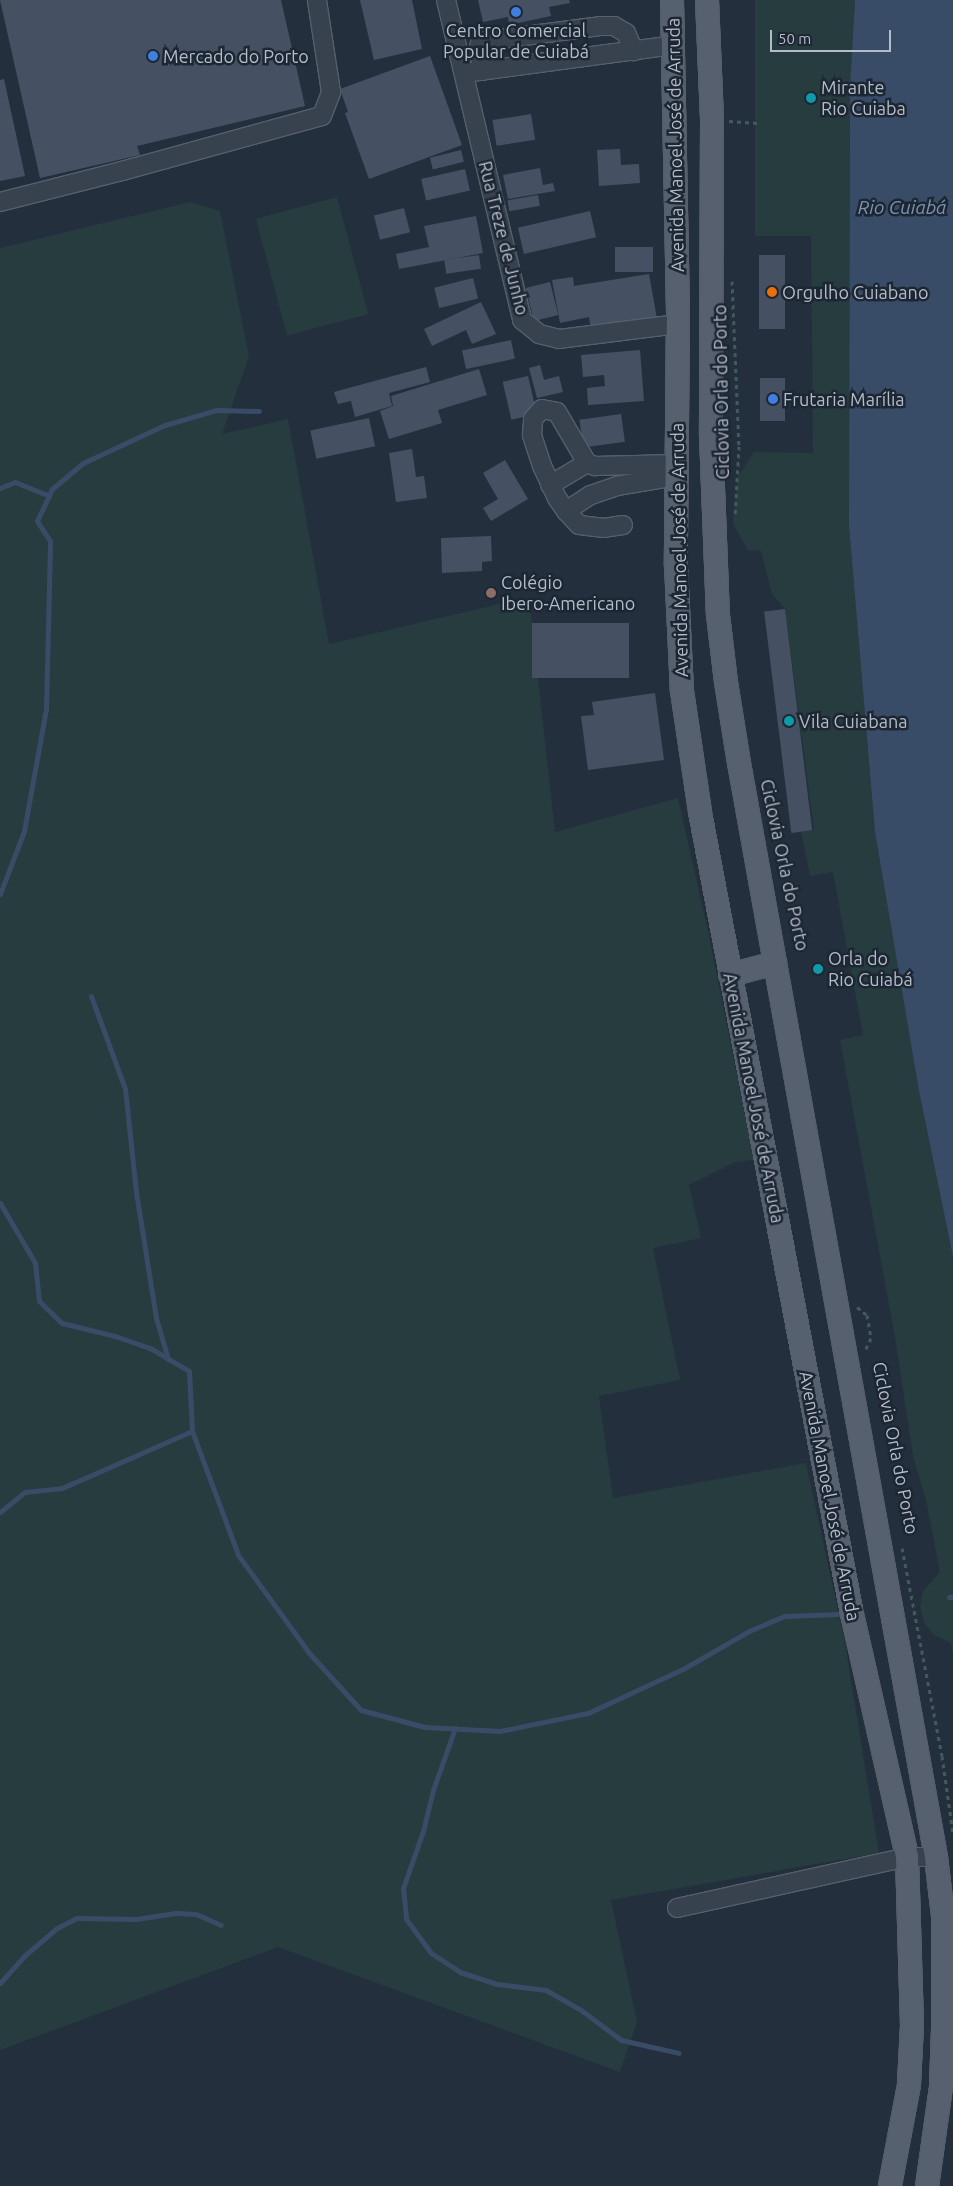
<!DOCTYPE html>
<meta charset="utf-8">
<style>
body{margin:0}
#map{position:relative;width:953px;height:2186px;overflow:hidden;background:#242f3e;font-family:Ubuntu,sans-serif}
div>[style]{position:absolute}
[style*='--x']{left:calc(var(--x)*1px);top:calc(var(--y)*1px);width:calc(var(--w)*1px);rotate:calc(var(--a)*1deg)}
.green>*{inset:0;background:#263c3f;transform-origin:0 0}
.water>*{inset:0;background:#394c67}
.stream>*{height:5px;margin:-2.5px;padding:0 2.5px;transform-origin:2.5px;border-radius:2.5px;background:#394c67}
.building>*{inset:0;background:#455162;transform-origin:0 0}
.path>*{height:3px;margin-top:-1.5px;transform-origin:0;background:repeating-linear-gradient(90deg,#44595c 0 4px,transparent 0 8px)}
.roads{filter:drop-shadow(1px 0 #565f6c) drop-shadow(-1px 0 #565f6c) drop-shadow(0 1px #565f6c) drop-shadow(0 -1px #565f6c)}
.minor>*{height:18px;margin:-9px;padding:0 9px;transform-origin:9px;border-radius:9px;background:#38414e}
.major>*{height:22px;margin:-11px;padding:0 11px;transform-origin:11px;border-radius:11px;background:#56606e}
.dots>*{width:14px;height:14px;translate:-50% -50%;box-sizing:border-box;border:2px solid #1d2633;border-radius:50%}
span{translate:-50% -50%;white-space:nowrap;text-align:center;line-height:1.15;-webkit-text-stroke:5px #1d2633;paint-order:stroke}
.poi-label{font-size:18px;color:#b4bcc9}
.left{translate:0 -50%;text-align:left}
.street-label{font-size:18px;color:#b4bcc9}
.water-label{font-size:19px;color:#7c92b1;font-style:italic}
.scale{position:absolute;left:770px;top:30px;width:121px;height:22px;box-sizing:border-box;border:2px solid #b4bcc9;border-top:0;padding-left:6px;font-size:15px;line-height:18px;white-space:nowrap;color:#b4bcc9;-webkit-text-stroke:4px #1d2633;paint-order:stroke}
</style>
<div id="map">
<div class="green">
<div style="clip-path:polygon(755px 0,855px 0,850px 87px,849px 526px,875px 832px,919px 1091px,953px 1257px,953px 1655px,951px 1643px,934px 1635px,924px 1623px,920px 1607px,923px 1591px,940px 1572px,926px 1500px,913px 1456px,895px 1337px,840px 1040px,863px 1035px,833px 872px,810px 876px,801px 832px,814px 830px,785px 609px,772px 594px,761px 551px,748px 550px,733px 524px,737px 478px,754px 452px,813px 453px,811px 236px,755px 236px)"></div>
<div style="left:337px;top:197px;width:121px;height:84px;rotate:75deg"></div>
<div style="clip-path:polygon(190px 202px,220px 211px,249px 356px,222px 434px,288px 419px,329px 644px,529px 597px,555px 832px,678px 798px,708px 931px,754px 1160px,735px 1162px,689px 1185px,701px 1238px,653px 1248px,680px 1380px,599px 1396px,613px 1498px,806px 1463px,845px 1643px,879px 1853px,611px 1900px,637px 2022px,620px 2072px,278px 1947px,0 2050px,0 248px)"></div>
</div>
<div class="water">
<div style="clip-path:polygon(855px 0,953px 0,953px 1257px,919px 1091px,875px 832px,849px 526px,850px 87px)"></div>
</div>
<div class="stream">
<div style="--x:0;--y:488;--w:16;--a:-22"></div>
<div style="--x:15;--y:482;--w:37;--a:22"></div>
<div style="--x:0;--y:894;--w:67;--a:-69.1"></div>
<div style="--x:24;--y:831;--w:124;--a:-79.8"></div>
<div style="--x:46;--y:709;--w:168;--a:-88.6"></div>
<div style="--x:50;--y:541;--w:24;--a:-123"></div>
<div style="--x:37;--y:521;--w:35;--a:-65"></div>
<div style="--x:52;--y:489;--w:40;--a:-40"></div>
<div style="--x:83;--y:463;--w:90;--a:-24.9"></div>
<div style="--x:165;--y:425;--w:53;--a:-16.4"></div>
<div style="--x:216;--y:410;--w:43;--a:1.3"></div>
<div style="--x:91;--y:996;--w:99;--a:69.9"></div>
<div style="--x:125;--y:1089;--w:104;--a:83.9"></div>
<div style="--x:136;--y:1192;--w:128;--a:81"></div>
<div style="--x:156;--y:1318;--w:43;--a:73.7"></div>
<div style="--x:0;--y:1203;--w:69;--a:59.7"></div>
<div style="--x:35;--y:1263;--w:38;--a:84"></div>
<div style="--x:39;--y:1301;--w:32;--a:44"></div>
<div style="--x:62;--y:1323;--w:55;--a:13.8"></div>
<div style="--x:115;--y:1336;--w:37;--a:19"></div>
<div style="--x:150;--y:1348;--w:45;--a:30.5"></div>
<div style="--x:189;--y:1371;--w:60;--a:87.1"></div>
<div style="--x:192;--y:1431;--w:132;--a:69.6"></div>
<div style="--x:238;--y:1555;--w:122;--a:54"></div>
<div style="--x:310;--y:1654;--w:76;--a:47.7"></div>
<div style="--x:361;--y:1710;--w:66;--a:14.9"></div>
<div style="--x:425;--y:1727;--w:75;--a:3.1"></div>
<div style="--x:500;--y:1731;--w:90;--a:-11.6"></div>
<div style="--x:588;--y:1713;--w:105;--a:-24.9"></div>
<div style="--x:683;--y:1669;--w:76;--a:-29.9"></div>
<div style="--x:749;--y:1631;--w:39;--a:-23"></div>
<div style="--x:785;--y:1616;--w:54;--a:-2.1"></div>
<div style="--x:0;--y:1512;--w:32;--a:-39"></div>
<div style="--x:25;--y:1492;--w:37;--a:-6"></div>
<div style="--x:62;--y:1488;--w:142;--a:-23.7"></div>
<div style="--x:949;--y:1597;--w:4;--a:0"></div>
<div style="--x:455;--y:1728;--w:66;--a:109.5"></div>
<div style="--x:433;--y:1790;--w:42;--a:103.7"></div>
<div style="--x:423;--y:1831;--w:60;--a:109.3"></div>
<div style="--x:403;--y:1888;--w:31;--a:84"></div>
<div style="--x:406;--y:1919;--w:42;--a:53.7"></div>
<div style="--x:431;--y:1953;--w:35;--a:33"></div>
<div style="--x:460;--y:1972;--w:39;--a:18"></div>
<div style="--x:497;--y:1984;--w:49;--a:7"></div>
<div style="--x:546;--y:1990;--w:40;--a:29.7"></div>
<div style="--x:581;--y:2010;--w:50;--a:36.9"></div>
<div style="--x:621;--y:2040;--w:59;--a:12.6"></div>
<div style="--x:0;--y:1983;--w:36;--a:-48"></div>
<div style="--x:24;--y:1956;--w:43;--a:-40.3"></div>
<div style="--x:57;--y:1928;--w:22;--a:-27"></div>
<div style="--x:77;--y:1918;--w:59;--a:1"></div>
<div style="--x:136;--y:1919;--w:40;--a:-8.5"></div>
<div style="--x:176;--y:1913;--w:20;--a:3"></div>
<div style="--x:196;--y:1914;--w:27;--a:24"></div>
</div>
<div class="building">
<div style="clip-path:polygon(0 0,281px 0,305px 106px,137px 146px,140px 155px,40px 178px)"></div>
<div style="clip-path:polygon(360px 0,412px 0,422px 49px,374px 60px)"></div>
<div style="clip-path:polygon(478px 0,569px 0,570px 3px,549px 7px,551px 16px,509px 25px,508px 17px,483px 22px)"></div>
<div style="clip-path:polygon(430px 56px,462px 145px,369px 179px,345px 113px,348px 112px,340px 89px)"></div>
<div style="clip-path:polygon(4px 79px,25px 176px,0 181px,0 80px)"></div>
<div style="left:531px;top:114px;width:26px;height:39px;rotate:81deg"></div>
<div style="clip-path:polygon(620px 149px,621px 165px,639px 164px,640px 183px,599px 186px,597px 150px)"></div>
<div style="left:461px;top:150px;width:12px;height:32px;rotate:76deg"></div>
<div style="clip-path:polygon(540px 168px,543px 185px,553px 183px,555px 191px,508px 199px,503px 175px)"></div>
<div style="left:465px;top:169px;width:22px;height:45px;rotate:77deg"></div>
<div style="left:538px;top:195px;width:11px;height:31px;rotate:80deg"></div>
<div style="left:404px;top:208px;width:25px;height:31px;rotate:76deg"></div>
<div style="left:590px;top:211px;width:27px;height:74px;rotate:77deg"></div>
<div style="clip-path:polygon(476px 216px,483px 253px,399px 269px,396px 254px,429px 247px,424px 226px)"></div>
<div style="left:615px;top:247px;width:38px;height:25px"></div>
<div style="left:479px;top:255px;width:14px;height:35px;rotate:82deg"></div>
<div style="left:759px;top:255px;width:26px;height:74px"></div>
<div style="clip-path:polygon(649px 274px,657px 319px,591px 331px,589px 317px,560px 323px,552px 280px,573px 277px,574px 286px)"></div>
<div style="left:473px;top:278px;width:21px;height:40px;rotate:76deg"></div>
<div style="left:550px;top:282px;width:34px;height:25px;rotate:76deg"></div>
<div style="clip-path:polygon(481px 302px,496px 334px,472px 344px,466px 330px,432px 346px,424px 329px)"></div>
<div style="left:511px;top:340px;width:19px;height:50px;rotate:78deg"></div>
<div style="clip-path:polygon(640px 350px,644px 401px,588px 405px,587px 388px,605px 386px,604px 375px,583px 377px,581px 355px)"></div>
<div style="clip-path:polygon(540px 365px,544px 380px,559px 376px,563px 392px,537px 398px,529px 368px)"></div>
<div style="clip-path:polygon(426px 367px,430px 382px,389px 393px,392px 406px,355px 417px,351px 401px,338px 404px,334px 392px)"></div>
<div style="clip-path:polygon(479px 369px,487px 395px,438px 410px,442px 423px,389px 439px,380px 411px,393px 406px,391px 396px)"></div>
<div style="left:528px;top:376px;width:39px;height:26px;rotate:77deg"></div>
<div style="left:760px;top:378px;width:25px;height:43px"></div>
<div style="left:621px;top:414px;width:28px;height:42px;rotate:82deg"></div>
<div style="left:369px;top:418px;width:29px;height:60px;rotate:78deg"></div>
<div style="clip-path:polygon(412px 449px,416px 477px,424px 476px,427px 498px,396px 502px,389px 453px)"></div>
<div style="clip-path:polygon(505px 460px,528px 499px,491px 521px,483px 508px,498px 499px,483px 473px)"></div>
<div style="clip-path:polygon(491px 536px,492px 561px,482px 562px,482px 571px,442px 573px,441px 538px)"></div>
<div style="left:785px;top:609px;width:223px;height:21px;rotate:83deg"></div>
<div style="left:532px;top:623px;width:97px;height:55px"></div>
<div style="clip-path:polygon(655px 693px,664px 760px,588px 770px,581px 716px,594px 715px,592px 702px)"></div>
</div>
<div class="path">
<div style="--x:729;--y:121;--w:32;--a:4"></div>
<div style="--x:732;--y:281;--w:165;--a:87.6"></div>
<div style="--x:739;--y:446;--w:71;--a:93.2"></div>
<div style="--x:857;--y:1307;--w:13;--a:39"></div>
<div style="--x:867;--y:1315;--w:23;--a:80"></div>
<div style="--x:871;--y:1338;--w:14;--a:115"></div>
<div style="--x:902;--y:1548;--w:212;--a:79.1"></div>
<div style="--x:942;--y:1756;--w:78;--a:81.9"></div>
</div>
<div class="roads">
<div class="minor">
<div style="--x:446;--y:0;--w:329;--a:76.6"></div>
<div style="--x:522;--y:320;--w:22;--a:39"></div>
<div style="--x:539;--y:334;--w:21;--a:14"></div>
<div style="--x:559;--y:339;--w:119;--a:-7.2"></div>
<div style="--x:482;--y:71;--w:23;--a:-97"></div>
<div style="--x:479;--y:48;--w:5;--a:-79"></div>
<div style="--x:480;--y:43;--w:5;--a:-22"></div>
<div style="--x:485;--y:41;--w:116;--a:-7.4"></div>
<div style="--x:600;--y:26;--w:14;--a:0"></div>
<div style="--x:614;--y:26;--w:14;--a:30"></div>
<div style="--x:626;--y:33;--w:20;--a:66"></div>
<div style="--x:464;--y:73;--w:211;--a:-7.6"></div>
<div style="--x:0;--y:202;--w:126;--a:-14.3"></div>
<div style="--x:122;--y:171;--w:207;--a:-15.4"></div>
<div style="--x:322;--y:116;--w:26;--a:-69"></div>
<div style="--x:331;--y:92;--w:93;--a:-98.7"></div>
<div style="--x:550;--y:485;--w:43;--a:-30.7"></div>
<div style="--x:566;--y:511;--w:30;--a:-33"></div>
<div style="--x:591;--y:495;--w:28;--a:-19"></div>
<div style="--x:617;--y:486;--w:61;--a:-9.5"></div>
<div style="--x:623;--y:525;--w:19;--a:171"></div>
<div style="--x:604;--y:528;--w:25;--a:-173"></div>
<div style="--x:579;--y:525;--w:19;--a:-133"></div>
<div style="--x:566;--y:511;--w:16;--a:-125"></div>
<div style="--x:557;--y:498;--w:35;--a:-115"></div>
<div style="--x:542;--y:466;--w:33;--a:-108"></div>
<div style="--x:532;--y:435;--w:16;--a:-86"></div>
<div style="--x:533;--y:419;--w:13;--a:-48"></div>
<div style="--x:542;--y:409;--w:15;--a:11"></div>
<div style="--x:557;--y:412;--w:59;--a:59.5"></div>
<div style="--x:587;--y:463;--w:9;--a:21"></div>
<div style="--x:595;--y:466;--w:81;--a:-1.4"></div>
<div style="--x:677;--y:1908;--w:236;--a:-12.5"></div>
<div style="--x:907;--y:1857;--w:29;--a:0"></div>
</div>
<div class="major">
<div style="--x:672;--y:0;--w:312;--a:88.9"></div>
<div style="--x:678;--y:312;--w:253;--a:90.5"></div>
<div style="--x:676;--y:565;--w:126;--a:87.3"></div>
<div style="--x:682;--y:691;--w:122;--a:81.5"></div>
<div style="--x:700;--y:812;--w:816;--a:79.27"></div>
<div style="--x:852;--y:1614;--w:249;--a:77.2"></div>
<div style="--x:907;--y:1857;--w:168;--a:88.3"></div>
<div style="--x:912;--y:2025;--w:60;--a:92.9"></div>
<div style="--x:909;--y:2085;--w:103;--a:100.7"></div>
<div style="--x:707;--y:0;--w:120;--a:87.6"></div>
<div style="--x:712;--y:120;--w:315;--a:90.2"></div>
<div style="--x:711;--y:435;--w:180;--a:87.8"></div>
<div style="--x:718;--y:615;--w:67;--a:83.2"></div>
<div style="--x:726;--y:682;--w:82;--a:80.9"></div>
<div style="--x:739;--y:763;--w:1112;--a:79.79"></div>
<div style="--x:936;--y:1857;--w:59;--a:83.2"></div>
<div style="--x:943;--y:1916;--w:113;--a:90"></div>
<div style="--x:943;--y:2029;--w:58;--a:92"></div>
<div style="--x:941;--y:2087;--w:100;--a:98"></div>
<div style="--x:730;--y:975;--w:47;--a:-14.9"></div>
</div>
</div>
<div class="dots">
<div style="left:516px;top:12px;background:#3f7fe0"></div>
<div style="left:153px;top:56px;background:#3f7fe0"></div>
<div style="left:811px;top:98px;background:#0f9aa8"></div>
<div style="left:772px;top:292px;background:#e8710a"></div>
<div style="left:773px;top:399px;background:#3f7fe0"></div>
<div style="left:491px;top:593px;background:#8d6e63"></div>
<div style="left:789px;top:721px;background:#0f9aa8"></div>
<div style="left:818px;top:969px;background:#0f9aa8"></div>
</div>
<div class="poi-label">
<span style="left:516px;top:41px">Centro Comercial<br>Popular de Cuiabá</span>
<span class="left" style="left:163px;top:56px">Mercado do Porto</span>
<span class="left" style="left:821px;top:98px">Mirante<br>Rio Cuiaba</span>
<span class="left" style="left:782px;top:292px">Orgulho Cuiabano</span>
<span class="left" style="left:783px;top:399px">Frutaria Marília</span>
<span class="left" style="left:501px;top:593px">Colégio<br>Ibero-Americano</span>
<span class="left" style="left:799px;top:721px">Vila Cuiabana</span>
<span class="left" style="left:828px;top:969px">Orla do<br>Rio Cuiabá</span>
</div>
<div class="street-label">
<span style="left:675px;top:145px;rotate:-91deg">Avenida Manoel José de Arruda</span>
<span style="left:504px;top:238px;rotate:76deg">Rua Treze de Junho</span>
<span style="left:721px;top:392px;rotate:-91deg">Ciclovia Orla do Porto</span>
<span style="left:679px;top:550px;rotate:-91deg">Avenida Manoel José de Arruda</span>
<span style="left:785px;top:865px;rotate:78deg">Ciclovia Orla do Porto</span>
<span style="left:754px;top:1098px;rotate:79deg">Avenida Manoel José de Arruda</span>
<span style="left:896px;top:1448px;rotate:79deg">Ciclovia Orla do Porto</span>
<span style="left:830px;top:1496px;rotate:79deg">Avenida Manoel José de Arruda</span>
</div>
<div class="water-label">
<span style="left:902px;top:208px">Rio Cuiabá</span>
</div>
<div class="scale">50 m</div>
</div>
